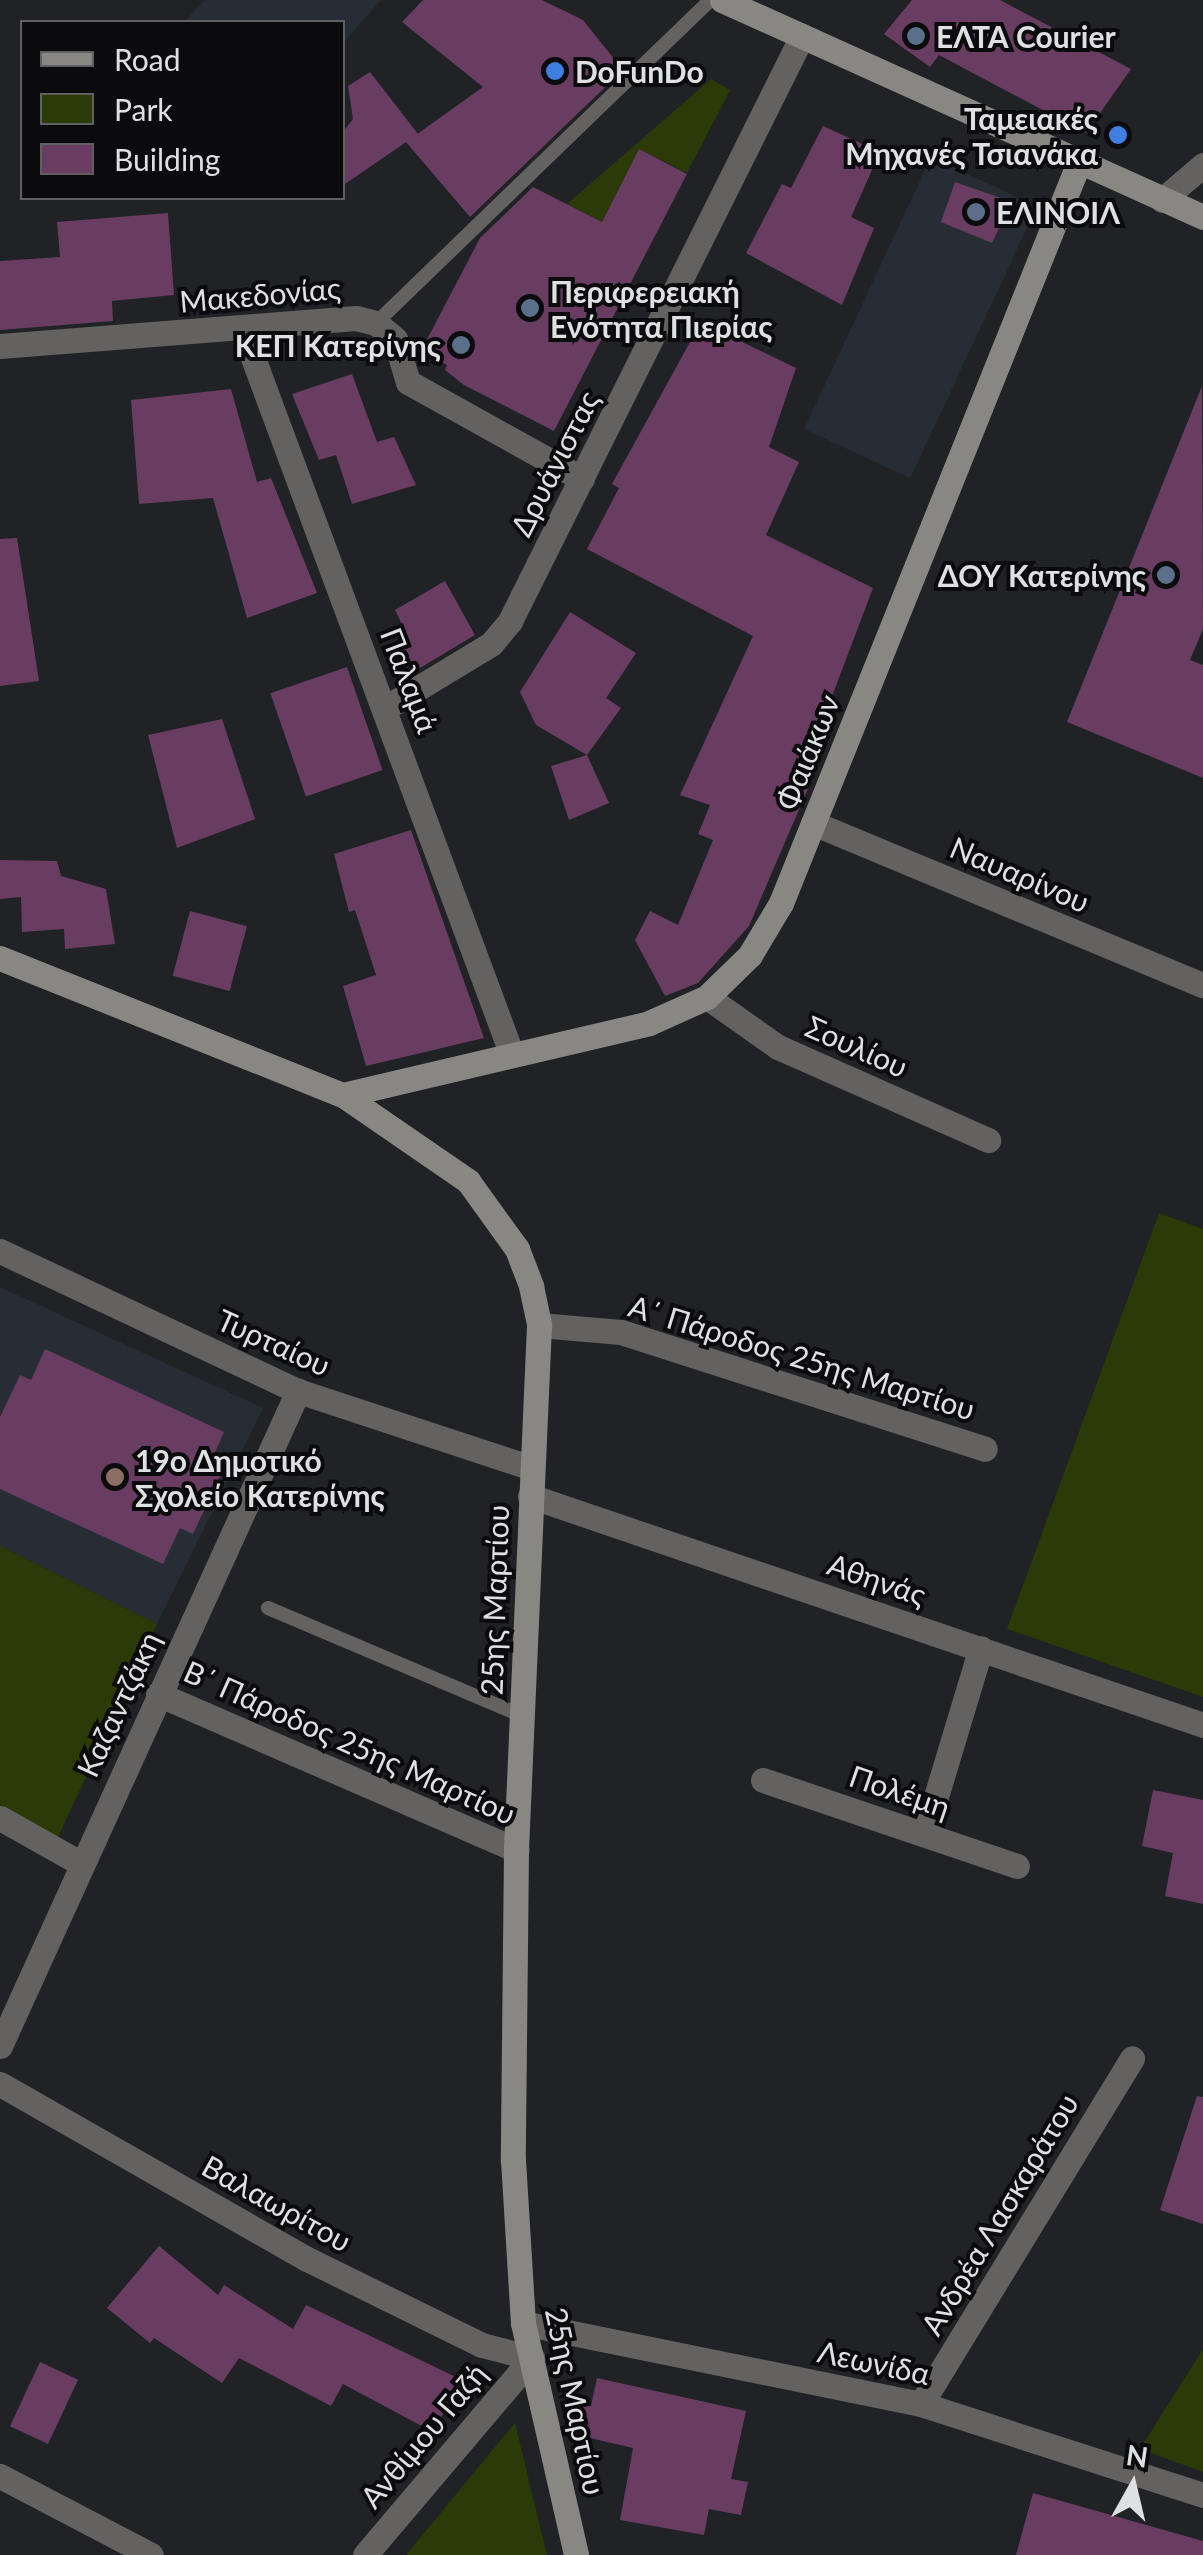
<!DOCTYPE html>
<meta charset="utf-8">
<style>
body{margin:0}
#map{position:relative;width:1203px;height:2555px;overflow:hidden;background:#202226;font-family:Lato,sans-serif}
div>[style]{position:absolute}
[style*='--x']{left:calc(var(--x)*1px);top:calc(var(--y)*1px);width:calc(var(--w)*1px);rotate:calc(var(--a)*1deg)}
.built>*{inset:0;background:#282c35;transform-origin:0 0}
.green>*{inset:0;background:#2b3a06}
.building>*{inset:0;background:#683d61;transform-origin:0 0}
.lane>*{height:14px;margin:-7px;padding:0 7px;transform-origin:7px;border-radius:7px;background:#636260}
.street>*{height:25px;margin:-12.5px;padding:0 12.5px;transform-origin:12.5px;border-radius:12.5px;background:#636260}
.secondary>*{height:25px;margin:-12.5px;padding:0 12.5px;transform-origin:12.5px;border-radius:12.5px;background:#888783}
.dots>*{width:28px;height:28px;translate:-50% -50%;box-sizing:border-box;border:5px solid #0b0b0d;border-radius:50%}
span{translate:-50% -50%;white-space:nowrap;text-align:center;line-height:1.15;-webkit-text-stroke:8px #0b0b0d;paint-order:stroke}
.poi-label{font-size:30px;color:#dfe0e2;font-weight:700}
.left{translate:0 -50%;text-align:left}
.right{translate:-100% -50%;text-align:right}
.street-label{font-size:30px;color:#dfe0e2}
.legend{position:absolute;left:20px;top:20px;width:325px;height:180px;box-sizing:border-box;background:#0b0b0d;border:2px solid #606062;margin:0;padding:12px 18px;list-style:none;font-size:30px;color:#dfe0e2}
.legend li{display:flex;align-items:center;gap:20px;height:50px}
.legend b{width:50px;border:2px solid #606062}
.north{position:absolute;left:1083px;top:2435px;width:100px;height:100px;-webkit-text-stroke:8px #0b0b0d;paint-order:stroke;rotate:8deg;font-size:28px;font-weight:700;line-height:40px;text-align:center;color:#dfe0e2}
.north::after{content:'';display:block;margin:auto;width:35px;height:45px;background:#dfe0e2;clip-path:polygon(50% 0,100% 100%,50% 72%,0 100%)}
</style>
<div id="map">
<div class="built">
<div style="clip-path:polygon(205px 0,381px 0,343px 43px,342px 22px,184px 22px)"></div>
<div style="left:931px;top:157px;width:117px;height:300px;rotate:25deg"></div>
<div style="clip-path:polygon(0 1287px,263px 1408px,157px 1624px,0 1546px)"></div>
</div>
<div class="green">
<div style="clip-path:polygon(711px 79px,730px 90px,687px 173px,639px 149px,602px 222px,567px 204px)"></div>
<div style="clip-path:polygon(1159px 1213px,1203px 1229px,1203px 1697px,1007px 1629px)"></div>
<div style="clip-path:polygon(0 1546px,157px 1624px,58px 1837px,0 1805px)"></div>
<div style="clip-path:polygon(1203px 2349px,1203px 2472px,1140px 2449px)"></div>
<div style="clip-path:polygon(515px 2423px,547px 2555px,406px 2555px,452px 2499px)"></div>
</div>
<div class="building">
<div style="clip-path:polygon(423px 0,542px 0,583px 20px,623px 70px,470px 217px,406px 142px,483px 87px,402px 22px)"></div>
<div style="clip-path:polygon(912px 0,1000px 0,1131px 69px,1086px 133px,939px 55px,930px 67px,884px 34px)"></div>
<div style="clip-path:polygon(370px 72px,418px 134px,342px 186px,342px 133px,353px 119px,348px 86px)"></div>
<div style="clip-path:polygon(823px 126px,880px 152px,851px 217px,874px 228px,842px 305px,746px 253px,782px 184px,791px 188px)"></div>
<div style="clip-path:polygon(639px 149px,687px 174px,554px 431px,464px 385px,445px 370px,447px 365px,421px 351px,480px 238px,533px 187px,602px 222px)"></div>
<div style="clip-path:polygon(955px 182px,1012px 202px,992px 243px,941px 222px)"></div>
<div style="clip-path:polygon(168px 213px,174px 295px,112px 301px,113px 321px,0 330px,0 261px,60px 257px,57px 222px)"></div>
<div style="clip-path:polygon(701px 322px,796px 368px,769px 447px,799px 462px,766px 535px,873px 588px,806px 765px,816px 770px,749px 926px,698px 983px,665px 996px,635px 940px,650px 911px,678px 925px,713px 840px,698px 834px,710px 805px,680px 795px,753px 636px,587px 549px,619px 488px,612px 484px)"></div>
<div style="clip-path:polygon(352px 374px,377px 442px,394px 437px,416px 485px,352px 504px,336px 455px,319px 460px,292px 394px)"></div>
<div style="clip-path:polygon(1202px 386px,1203px 629px,1190px 660px,1203px 665px,1203px 778px,1067px 722px)"></div>
<div style="clip-path:polygon(231px 389px,257px 482px,271px 478px,317px 593px,247px 618px,213px 498px,139px 504px,131px 400px)"></div>
<div style="clip-path:polygon(17px 538px,39px 681px,0 686px,0 539px)"></div>
<div style="clip-path:polygon(445px 581px,475px 635px,410px 674px,396px 643px,408px 637px,395px 610px)"></div>
<div style="clip-path:polygon(570px 612px,636px 653px,606px 698px,621px 708px,587px 755px,536px 725px,520px 692px)"></div>
<div style="left:347px;top:667px;width:109px;height:81px;rotate:71deg"></div>
<div style="clip-path:polygon(222px 719px,255px 819px,177px 848px,148px 735px)"></div>
<div style="clip-path:polygon(587px 755px,609px 803px,569px 820px,551px 766px)"></div>
<div style="clip-path:polygon(411px 830px,484px 1038px,366px 1066px,343px 986px,376px 975px,355px 910px,349px 912px,334px 854px)"></div>
<div style="clip-path:polygon(0 860px,57px 861px,61px 876px,106px 889px,115px 944px,65px 949px,64px 929px,22px 932px,21px 897px,0 899px)"></div>
<div style="left:190px;top:911px;width:59px;height:67px;rotate:15deg"></div>
<div style="clip-path:polygon(45px 1349px,224px 1432px,208px 1468px,221px 1474px,193px 1534px,180px 1528px,163px 1564px,0 1489px,0 1417px,20px 1375px,31px 1380px)"></div>
<div style="clip-path:polygon(1153px 1790px,1203px 1800px,1203px 1904px,1165px 1896px,1173px 1853px,1142px 1846px)"></div>
<div style="clip-path:polygon(1197px 2096px,1203px 2097px,1203px 2224px,1160px 2210px)"></div>
<div style="clip-path:polygon(159px 2246px,218px 2295px,224px 2285px,293px 2329px,306px 2305px,462px 2380px,433px 2432px,343px 2384px,331px 2406px,239px 2358px,222px 2383px,154px 2338px,150px 2343px,107px 2308px)"></div>
<div style="left:40px;top:2362px;width:42px;height:71px;rotate:25deg"></div>
<div style="clip-path:polygon(597px 2378px,746px 2411px,731px 2479px,748px 2482px,741px 2515px,709px 2509px,704px 2535px,620px 2520px,633px 2448px,573px 2434px,581px 2403px,591px 2406px)"></div>
<div style="clip-path:polygon(1033px 2493px,1203px 2541px,1203px 2555px,1016px 2555px)"></div>
</div>
<div class="lane">
<div style="--x:376;--y:323;--w:465;--a:-44"></div>
<div style="--x:268;--y:1608;--w:276;--a:23"></div>
</div>
<div class="street">
<div style="--x:1162;--y:200;--w:54;--a:-40.5"></div>
<div style="--x:243;--y:331;--w:772;--a:69.62"></div>
<div style="--x:0;--y:346;--w:357;--a:-4.5"></div>
<div style="--x:356;--y:318;--w:21;--a:14"></div>
<div style="--x:376;--y:323;--w:25;--a:40"></div>
<div style="--x:395;--y:339;--w:45;--a:73.2"></div>
<div style="--x:408;--y:382;--w:199;--a:29.1"></div>
<div style="--x:387;--y:707;--w:122;--a:-31.2"></div>
<div style="--x:491;--y:644;--w:30;--a:-50"></div>
<div style="--x:510;--y:621;--w:654;--a:-63.47"></div>
<div style="--x:813;--y:823;--w:422;--a:22.6"></div>
<div style="--x:707;--y:997;--w:87;--a:35.2"></div>
<div style="--x:778;--y:1047;--w:230;--a:23.9"></div>
<div style="--x:0;--y:1251;--w:329;--a:25.2"></div>
<div style="--x:298;--y:1391;--w:246;--a:18.2"></div>
<div style="--x:539;--y:1325;--w:82;--a:4.9"></div>
<div style="--x:621;--y:1332;--w:382;--a:17.8"></div>
<div style="--x:530;--y:1496;--w:711;--a:18.79"></div>
<div style="--x:158;--y:1694;--w:391;--a:23.5"></div>
<div style="--x:763;--y:1780;--w:268;--a:18.7"></div>
<div style="--x:0;--y:1818;--w:92;--a:29.4"></div>
<div style="--x:925;--y:1833;--w:193;--a:-73.2"></div>
<div style="--x:0;--y:2046;--w:720;--a:-65.54"></div>
<div style="--x:0;--y:2084;--w:351;--a:29.7"></div>
<div style="--x:305;--y:2258;--w:197;--a:26.2"></div>
<div style="--x:482;--y:2345;--w:52;--a:14.6"></div>
<div style="--x:532;--y:2358;--w:258;--a:130.3"></div>
<div style="--x:523;--y:2323;--w:406;--a:11.5"></div>
<div style="--x:921;--y:2404;--w:296;--a:17.9"></div>
<div style="--x:921;--y:2404;--w:405;--a:-58.6"></div>
<div style="--x:0;--y:2476;--w:170;--a:27.6"></div>
</div>
<div class="secondary">
<div style="--x:722;--y:0;--w:528;--a:24.28"></div>
<div style="--x:0;--y:958;--w:369;--a:21.8"></div>
<div style="--x:343;--y:1095;--w:152;--a:34.5"></div>
<div style="--x:468;--y:1181;--w:84;--a:54.2"></div>
<div style="--x:517;--y:1249;--w:40;--a:69"></div>
<div style="--x:531;--y:1286;--w:40;--a:78"></div>
<div style="--x:539;--y:1325;--w:526;--a:92.51"></div>
<div style="--x:516;--y:1850;--w:310;--a:90.6"></div>
<div style="--x:513;--y:2160;--w:163;--a:86.5"></div>
<div style="--x:523;--y:2323;--w:238;--a:77.1"></div>
<div style="--x:343;--y:1095;--w:314;--a:-13.2"></div>
<div style="--x:649;--y:1023;--w:64;--a:-24.1"></div>
<div style="--x:707;--y:997;--w:60;--a:-44.3"></div>
<div style="--x:750;--y:955;--w:61;--a:-59.2"></div>
<div style="--x:781;--y:903;--w:799;--a:-68.09"></div>
</div>
<div class="dots">
<div style="left:916px;top:36px;background:#5c6f8a"></div>
<div style="left:555px;top:71px;background:#3f7fe0"></div>
<div style="left:1118px;top:135px;background:#3f7fe0"></div>
<div style="left:976px;top:212px;background:#5c6f8a"></div>
<div style="left:530px;top:308px;background:#5c6f8a"></div>
<div style="left:461px;top:345px;background:#5c6f8a"></div>
<div style="left:1166px;top:575px;background:#5c6f8a"></div>
<div style="left:115px;top:1477px;background:#8d6e63"></div>
</div>
<div class="poi-label">
<span class="left" style="left:936px;top:36px">ΕΛΤΑ Courier</span>
<span class="left" style="left:575px;top:71px">DoFunDo</span>
<span class="right" style="left:1098px;top:135px">Ταμειακές<br>Μηχανές Τσιανάκα</span>
<span class="left" style="left:996px;top:212px">ΕΛΙΝΟΙΛ</span>
<span class="left" style="left:550px;top:308px">Περιφερειακή<br>Ενότητα Πιερίας</span>
<span class="right" style="left:441px;top:345px">ΚΕΠ Κατερίνης</span>
<span class="right" style="left:1146px;top:575px">ΔΟΥ Κατερίνης</span>
<span class="left" style="left:135px;top:1477px">19ο Δημοτικό<br>Σχολείο Κατερίνης</span>
</div>
<div class="street-label">
<span style="left:260px;top:294px;rotate:-5deg">Μακεδονίας</span>
<span style="left:554px;top:463px;rotate:-63deg">Δρυάνιστας</span>
<span style="left:410px;top:680px;rotate:69deg">Παλαμά</span>
<span style="left:807px;top:752px;rotate:-68deg">Φαιάκων</span>
<span style="left:1020px;top:874px;rotate:23deg">Ναυαρίνου</span>
<span style="left:857px;top:1046px;rotate:24deg">Σουλίου</span>
<span style="left:274px;top:1342px;rotate:24deg">Τυρταίου</span>
<span style="left:802px;top:1357px;rotate:17deg">Α΄ Πάροδος 25ης Μαρτίου</span>
<span style="left:877px;top:1579px;rotate:19deg">Αθηνάς</span>
<span style="left:494px;top:1600px;rotate:-88deg">25ης Μαρτίου</span>
<span style="left:118px;top:1704px;rotate:-65deg">Καζαντζάκη</span>
<span style="left:350px;top:1742px;rotate:24deg">Β΄ Πάροδος 25ης Μαρτίου</span>
<span style="left:900px;top:1791px;rotate:19deg">Πολέμη</span>
<span style="left:277px;top:2203px;rotate:29deg">Βαλαωρίτου</span>
<span style="left:999px;top:2214px;rotate:-59deg">Ανδρέα Λασκαράτου</span>
<span style="left:874px;top:2362px;rotate:12deg">Λεωνίδα</span>
<span style="left:576px;top:2401px;rotate:78deg">25ης Μαρτίου</span>
<span style="left:423px;top:2435px;rotate:-50deg">Ανθίμου Γαζή</span>
</div>
<ul class="legend">
<li><b style="height:12px;background:#888783"></b>Road</li>
<li><b style="height:28px;background:#2b3a06"></b>Park</li>
<li><b style="height:28px;background:#683d61"></b>Building</li>
</ul>
<div class="north">N</div>
</div>
